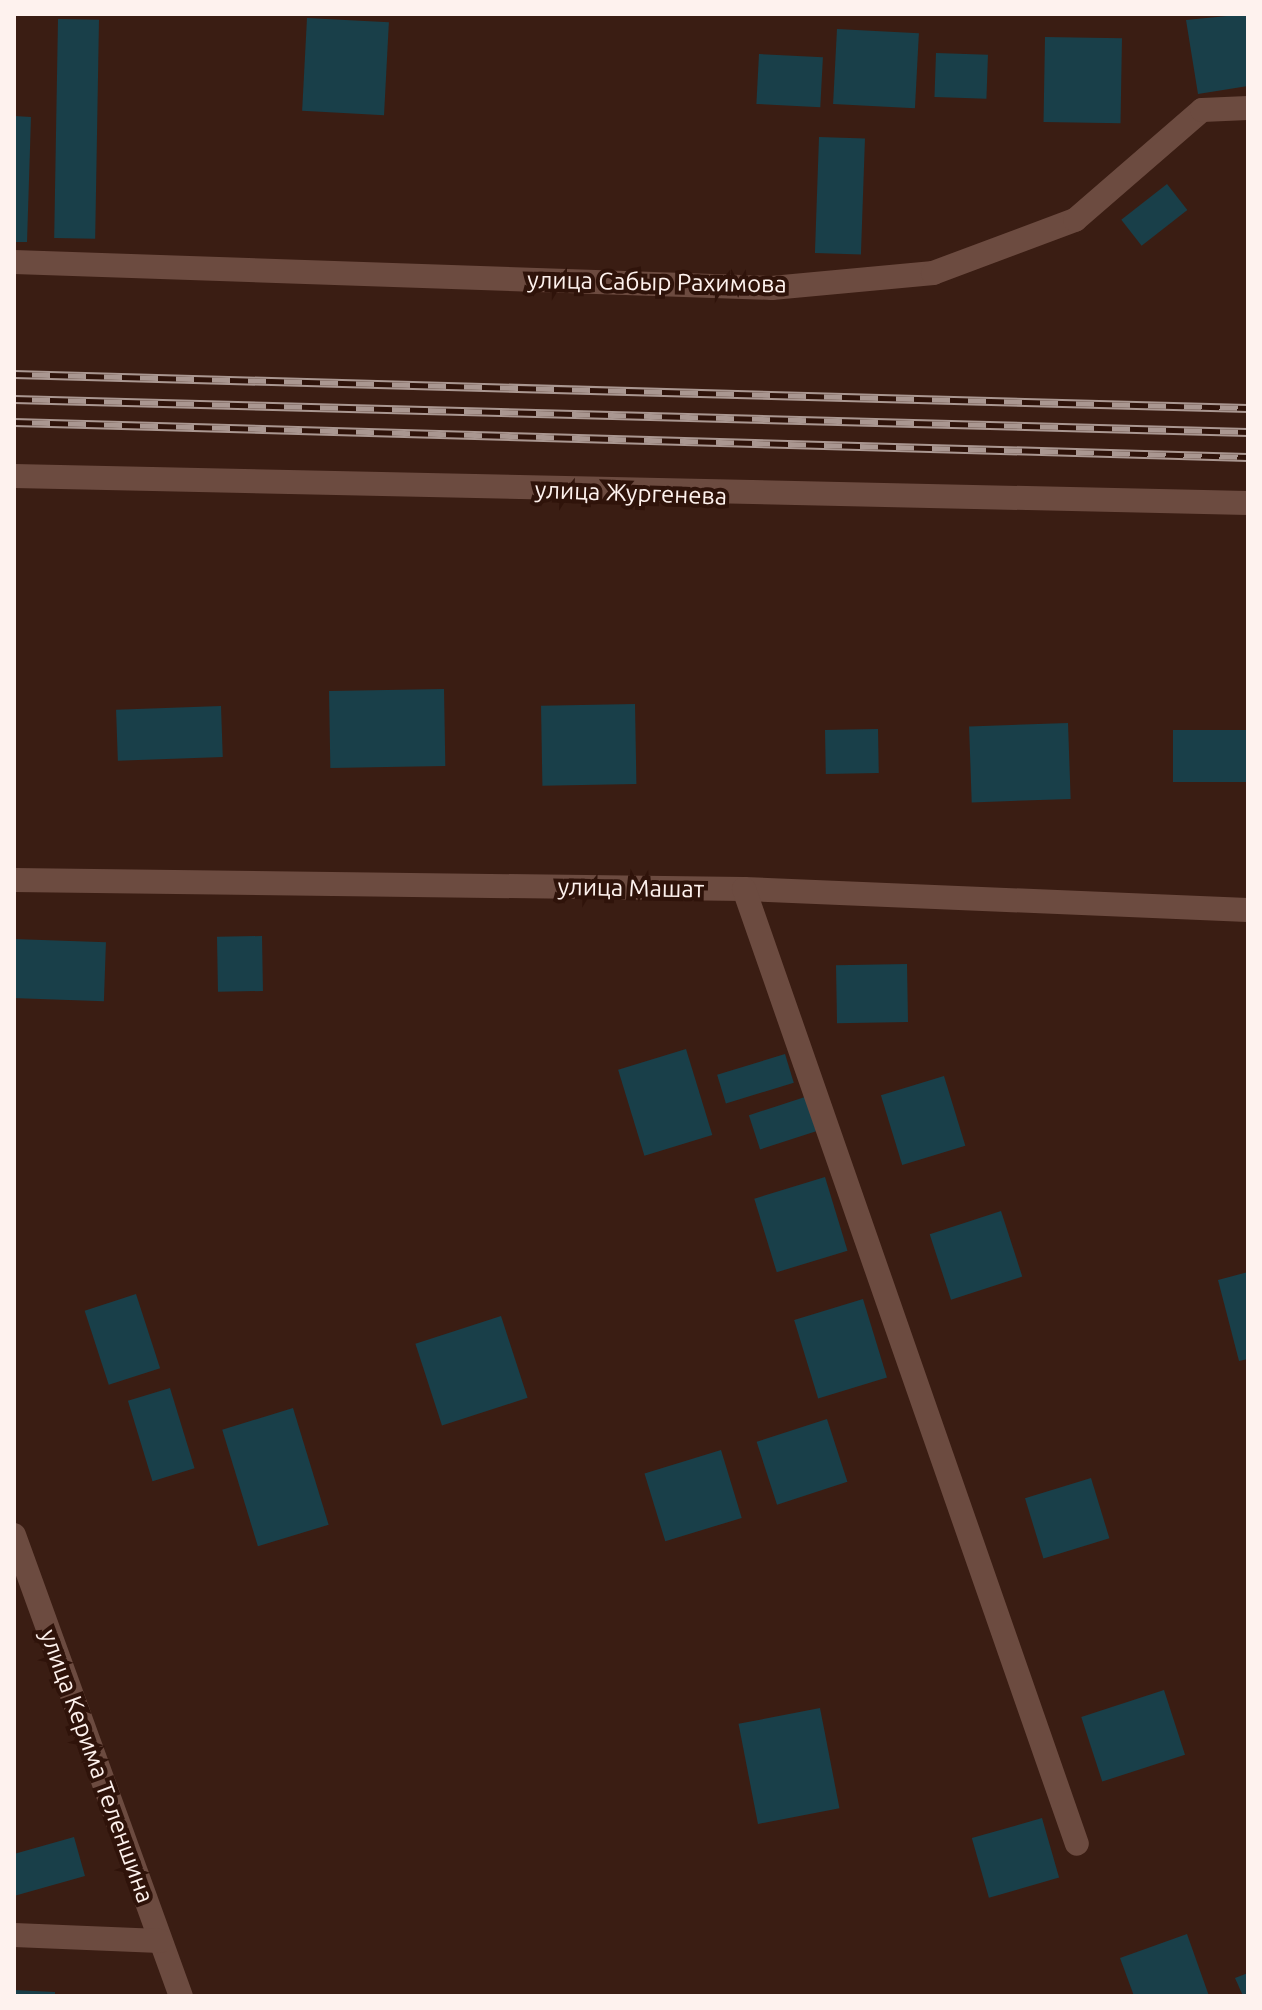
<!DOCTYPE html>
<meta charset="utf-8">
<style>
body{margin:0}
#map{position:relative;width:1262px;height:2010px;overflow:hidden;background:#3a1d13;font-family:Ubuntu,sans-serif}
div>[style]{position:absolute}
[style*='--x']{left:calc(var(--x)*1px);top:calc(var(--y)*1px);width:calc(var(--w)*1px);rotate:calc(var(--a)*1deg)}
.building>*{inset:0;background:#193f49;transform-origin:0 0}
.minor>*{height:24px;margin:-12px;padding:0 12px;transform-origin:12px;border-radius:12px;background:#6c4b40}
.rail>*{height:9px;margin-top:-4.5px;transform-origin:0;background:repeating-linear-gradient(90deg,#2f130a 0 18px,#aa9791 0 36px);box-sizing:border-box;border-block:2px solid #aa9791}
span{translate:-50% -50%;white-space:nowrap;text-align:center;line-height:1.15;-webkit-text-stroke:8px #2f130a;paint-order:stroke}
.street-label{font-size:24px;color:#fef2ee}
.frame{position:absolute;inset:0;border:16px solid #fef2ee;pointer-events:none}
</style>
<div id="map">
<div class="building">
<div style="clip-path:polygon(1248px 14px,1248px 86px,1198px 94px,1186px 20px)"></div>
<div style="left:307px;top:18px;width:82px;height:93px;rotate:3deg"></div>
<div style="left:58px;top:19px;width:41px;height:219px;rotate:1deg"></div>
<div style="left:837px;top:29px;width:82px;height:75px;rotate:3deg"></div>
<div style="left:1045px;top:37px;width:77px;height:85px;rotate:1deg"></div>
<div style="left:936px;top:53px;width:52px;height:44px;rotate:2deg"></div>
<div style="left:759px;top:54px;width:64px;height:50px;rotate:3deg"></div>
<div style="clip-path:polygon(14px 116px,31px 117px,27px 242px,14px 242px)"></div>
<div style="left:819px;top:137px;width:46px;height:116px;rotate:2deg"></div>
<div style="left:1167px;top:184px;width:33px;height:58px;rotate:52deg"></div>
<div style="left:444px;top:689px;width:77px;height:115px;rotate:89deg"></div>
<div style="left:635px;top:704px;width:80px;height:94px;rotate:89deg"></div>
<div style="left:221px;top:706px;width:51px;height:105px;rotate:88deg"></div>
<div style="left:1068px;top:723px;width:76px;height:99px;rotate:88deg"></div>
<div style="left:878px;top:729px;width:44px;height:53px;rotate:89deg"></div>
<div style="left:1248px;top:730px;width:52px;height:75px;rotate:90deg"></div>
<div style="left:262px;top:936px;width:55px;height:45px;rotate:89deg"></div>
<div style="left:14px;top:939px;width:92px;height:59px;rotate:2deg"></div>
<div style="left:907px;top:964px;width:58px;height:71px;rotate:89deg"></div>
<div style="left:686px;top:1049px;width:90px;height:71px;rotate:73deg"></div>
<div style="left:785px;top:1054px;width:30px;height:71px;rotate:73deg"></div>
<div style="left:944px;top:1076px;width:73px;height:66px;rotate:73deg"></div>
<div style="left:805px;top:1097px;width:36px;height:59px;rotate:72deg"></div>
<div style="left:825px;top:1177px;width:77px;height:74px;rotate:73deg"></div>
<div style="left:1001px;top:1211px;width:69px;height:75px;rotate:72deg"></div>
<div style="clip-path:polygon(1248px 1272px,1248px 1359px,1239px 1361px,1218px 1280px)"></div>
<div style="left:136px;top:1294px;width:78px;height:54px;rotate:72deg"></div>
<div style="left:863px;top:1299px;width:82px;height:72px;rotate:73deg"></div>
<div style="left:501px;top:1316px;width:86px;height:90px;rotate:72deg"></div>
<div style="left:170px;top:1388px;width:84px;height:44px;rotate:73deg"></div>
<div style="left:293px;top:1408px;width:122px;height:74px;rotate:73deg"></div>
<div style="left:827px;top:1419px;width:66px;height:74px;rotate:72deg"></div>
<div style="left:721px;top:1450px;width:71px;height:80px;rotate:73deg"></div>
<div style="left:1091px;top:1478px;width:63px;height:69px;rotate:73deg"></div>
<div style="left:1164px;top:1690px;width:68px;height:87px;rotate:72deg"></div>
<div style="left:820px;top:1708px;width:102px;height:83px;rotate:79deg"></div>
<div style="left:1042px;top:1818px;width:62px;height:73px;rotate:74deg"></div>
<div style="clip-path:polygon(74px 1837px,85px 1876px,14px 1896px,14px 1854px)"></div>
<div style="clip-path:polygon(1187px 1934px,1209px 1996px,1134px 1996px,1120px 1958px)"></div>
<div style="clip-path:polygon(1248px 1973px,1248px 1996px,1243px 1996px,1235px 1978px)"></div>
<div style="clip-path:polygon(14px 1990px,55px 1992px,55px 1996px,14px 1996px)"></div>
</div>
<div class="minor">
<div style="--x:14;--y:262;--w:758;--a:1.96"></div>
<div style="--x:772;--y:288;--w:162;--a:-5.3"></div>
<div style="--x:933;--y:273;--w:152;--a:-20.5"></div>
<div style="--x:1075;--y:220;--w:168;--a:-40.9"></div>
<div style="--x:1202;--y:110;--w:46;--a:-2.5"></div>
<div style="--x:14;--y:476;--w:1234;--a:1.25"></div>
<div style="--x:14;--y:880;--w:730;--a:0.71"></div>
<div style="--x:744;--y:889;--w:504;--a:2.39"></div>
<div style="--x:744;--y:889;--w:1011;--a:70.78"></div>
<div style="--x:14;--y:1535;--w:490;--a:70.1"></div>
<div style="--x:14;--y:1935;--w:146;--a:2.4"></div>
</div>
<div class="rail">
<div style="--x:14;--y:374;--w:1234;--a:1.58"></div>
<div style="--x:14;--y:399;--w:1234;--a:1.53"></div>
<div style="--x:14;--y:422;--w:1234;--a:1.62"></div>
</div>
<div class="street-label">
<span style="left:657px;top:282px;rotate:1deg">улица Сабыр Рахимова</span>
<span style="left:631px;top:493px;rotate:2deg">улица Жургенева</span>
<span style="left:631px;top:888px;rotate:1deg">улица Машат</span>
<span style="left:97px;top:1766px;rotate:70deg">улица Керима Теленшина</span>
</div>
<div class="frame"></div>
</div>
